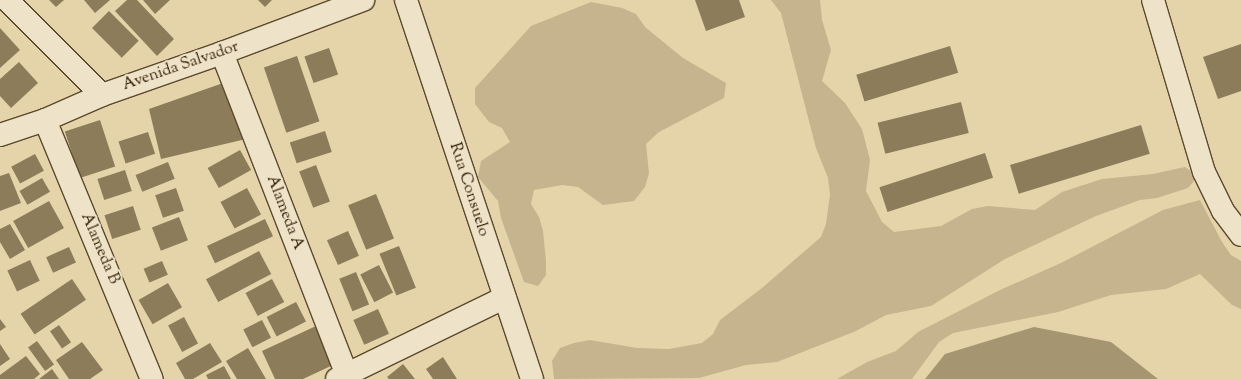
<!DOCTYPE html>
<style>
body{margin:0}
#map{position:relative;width:1241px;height:379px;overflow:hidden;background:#e5d3aa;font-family:"Sorts Mill Goudy",serif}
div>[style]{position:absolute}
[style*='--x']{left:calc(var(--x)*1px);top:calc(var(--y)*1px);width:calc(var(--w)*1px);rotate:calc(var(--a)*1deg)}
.green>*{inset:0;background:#c6b48e}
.water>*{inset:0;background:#a69571}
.building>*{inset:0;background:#8d7c5a;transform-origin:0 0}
.roads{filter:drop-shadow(1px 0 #5b4a2d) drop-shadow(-1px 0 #5b4a2d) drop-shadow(0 1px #5b4a2d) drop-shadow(0 -1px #5b4a2d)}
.street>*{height:22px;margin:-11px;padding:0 11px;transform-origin:11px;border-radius:11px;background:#eee2c8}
span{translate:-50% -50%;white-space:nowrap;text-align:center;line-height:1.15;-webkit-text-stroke:4px #eee2c8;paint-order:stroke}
.street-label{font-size:16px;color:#2d1d03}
</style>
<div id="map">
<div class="green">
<div style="clip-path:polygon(771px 0,820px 0,822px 20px,831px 50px,822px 81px,845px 103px,862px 129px,870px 160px,866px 191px,882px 222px,894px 232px,941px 226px,972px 209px,988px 206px,1035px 210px,1062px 192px,1102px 179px,1153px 174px,1185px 167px,1198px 176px,1188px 188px,1157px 198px,1140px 200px,1096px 216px,1005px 259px,931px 306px,886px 315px,856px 331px,777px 362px,746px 365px,699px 378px,554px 379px,552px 361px,560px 348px,574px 343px,590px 340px,637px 348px,669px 349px,702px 343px,713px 334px,720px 320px,762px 288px,821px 237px,826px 224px,830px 195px,828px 178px,816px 148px,781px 13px)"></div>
<div style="clip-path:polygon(591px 2px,622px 8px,636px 14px,645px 27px,683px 58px,726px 83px,724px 98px,659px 132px,646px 144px,649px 173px,645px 187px,634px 201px,603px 205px,578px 187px,562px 185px,534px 190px,531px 204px,539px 217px,543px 231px,546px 261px,546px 275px,538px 286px,524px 282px,501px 218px,498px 201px,478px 177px,481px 161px,510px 142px,502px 128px,489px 122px,475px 104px,475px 88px,531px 26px)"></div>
<div style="clip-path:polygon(1200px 200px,1222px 242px,1231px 255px,1241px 261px,1241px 309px,1232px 305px,1200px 274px,1166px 289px,1111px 295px,1058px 312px,953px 333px,939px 342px,912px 379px,837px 379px,867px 362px,896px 351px,918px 332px,1000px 290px,1061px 263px,1163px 210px)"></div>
</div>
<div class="water">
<div style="clip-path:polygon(1034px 327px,1111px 342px,1158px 379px,925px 379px,945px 354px)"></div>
</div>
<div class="building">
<div style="clip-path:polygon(49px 0,64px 0,56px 7px)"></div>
<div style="clip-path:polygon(84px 0,110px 0,95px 13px)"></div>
<div style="clip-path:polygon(127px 0,137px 0,174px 39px,157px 56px,115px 11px)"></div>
<div style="clip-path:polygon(143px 0,170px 0,155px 14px)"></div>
<div style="clip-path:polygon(258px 0,272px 0,265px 7px)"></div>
<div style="clip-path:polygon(695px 0,739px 0,745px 17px,706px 31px)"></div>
<div style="left:109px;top:11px;width:42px;height:24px;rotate:45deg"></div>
<div style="clip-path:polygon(0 28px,20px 50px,0 68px)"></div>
<div style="clip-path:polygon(1241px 44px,1241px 91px,1218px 99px,1203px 57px)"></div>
<div style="left:950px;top:46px;width:28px;height:98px;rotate:73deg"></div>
<div style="left:329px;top:48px;width:28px;height:26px;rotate:71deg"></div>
<div style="left:297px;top:56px;width:69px;height:35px;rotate:71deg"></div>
<div style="clip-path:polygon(19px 62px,38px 83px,11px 108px,0 96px,0 79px)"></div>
<div style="clip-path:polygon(226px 82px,246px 139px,161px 159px,149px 109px)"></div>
<div style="left:961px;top:102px;width:32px;height:86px;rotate:76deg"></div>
<div style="left:100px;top:120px;width:49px;height:37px;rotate:72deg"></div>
<div style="left:1141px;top:125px;width:30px;height:137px;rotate:73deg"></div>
<div style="left:325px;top:131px;width:22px;height:37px;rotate:72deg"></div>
<div style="left:148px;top:132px;width:23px;height:31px;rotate:72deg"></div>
<div style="left:240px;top:150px;width:23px;height:37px;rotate:61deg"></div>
<div style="left:985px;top:153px;width:26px;height:111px;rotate:72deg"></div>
<div style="left:35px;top:154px;width:19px;height:27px;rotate:62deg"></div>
<div style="left:168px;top:162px;width:18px;height:35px;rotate:68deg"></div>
<div style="left:316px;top:165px;width:39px;height:18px;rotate:69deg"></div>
<div style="left:125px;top:170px;width:22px;height:29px;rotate:72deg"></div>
<div style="clip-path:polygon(9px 173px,21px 203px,0 211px,0 176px)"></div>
<div style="left:42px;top:178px;width:16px;height:26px;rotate:60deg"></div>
<div style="left:176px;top:188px;width:24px;height:22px;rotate:71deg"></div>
<div style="left:247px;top:188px;width:30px;height:30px;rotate:62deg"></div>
<div style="left:376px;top:194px;width:48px;height:30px;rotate:68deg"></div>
<div style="left:49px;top:201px;width:31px;height:41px;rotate:61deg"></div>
<div style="left:133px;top:206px;width:25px;height:30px;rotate:72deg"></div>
<div style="left:179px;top:217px;width:25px;height:29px;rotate:69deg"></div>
<div style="left:265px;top:219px;width:19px;height:64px;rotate:65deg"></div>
<div style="clip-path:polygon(10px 224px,25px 250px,10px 259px,0 242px,0 229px)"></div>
<div style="left:348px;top:231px;width:27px;height:23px;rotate:66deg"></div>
<div style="left:399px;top:246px;width:45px;height:21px;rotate:68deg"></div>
<div style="left:69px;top:247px;width:17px;height:25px;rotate:66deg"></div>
<div style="left:259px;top:251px;width:26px;height:60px;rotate:62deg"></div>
<div style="left:30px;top:260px;width:23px;height:25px;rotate:65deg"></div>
<div style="left:162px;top:261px;width:15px;height:20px;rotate:67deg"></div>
<div style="left:379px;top:265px;width:31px;height:21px;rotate:63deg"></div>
<div style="left:356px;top:272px;width:35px;height:18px;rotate:68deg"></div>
<div style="left:72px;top:279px;width:25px;height:62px;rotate:56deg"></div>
<div style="left:272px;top:279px;width:26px;height:30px;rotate:62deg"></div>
<div style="left:168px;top:283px;width:28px;height:34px;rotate:60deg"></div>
<div style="left:296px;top:302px;width:22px;height:33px;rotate:63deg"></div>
<div style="left:378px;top:309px;width:27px;height:27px;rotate:66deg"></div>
<div style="left:184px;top:317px;width:30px;height:18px;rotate:62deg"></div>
<div style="clip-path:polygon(0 319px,6px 327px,0 331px)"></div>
<div style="left:262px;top:320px;width:20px;height:21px;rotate:63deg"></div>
<div style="left:59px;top:325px;width:21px;height:11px;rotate:55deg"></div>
<div style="clip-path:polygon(316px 326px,333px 365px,303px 379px,275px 379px,262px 351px)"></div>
<div style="left:37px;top:341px;width:29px;height:11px;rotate:54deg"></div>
<div style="clip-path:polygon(82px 342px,103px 370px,90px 379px,69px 379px,56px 360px)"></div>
<div style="clip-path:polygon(210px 343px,222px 362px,193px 379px,185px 379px,176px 363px)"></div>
<div style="clip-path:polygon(0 344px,10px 359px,0 366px)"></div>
<div style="clip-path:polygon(248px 348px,266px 379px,237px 379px,226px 361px)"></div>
<div style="clip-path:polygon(26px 356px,40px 374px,34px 379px,0 379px,0 375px)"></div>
<div style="clip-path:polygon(443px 357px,457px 379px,433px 379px,426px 369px)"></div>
<div style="clip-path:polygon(403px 364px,415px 379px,389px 379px,387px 377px)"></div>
<div style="clip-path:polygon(224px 366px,231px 379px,208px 379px,206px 375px)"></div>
<div style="clip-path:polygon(52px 369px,59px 379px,39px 379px)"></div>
</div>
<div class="roads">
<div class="street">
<div style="--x:7;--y:0;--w:134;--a:45"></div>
<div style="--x:406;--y:0;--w:399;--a:71.6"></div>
<div style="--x:1153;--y:0;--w:179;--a:73.5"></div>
<div style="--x:1204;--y:172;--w:43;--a:64"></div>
<div style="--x:1223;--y:211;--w:30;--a:53"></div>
<div style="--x:222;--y:53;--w:343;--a:68.8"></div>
<div style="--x:45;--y:120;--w:280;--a:67.6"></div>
<div style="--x:0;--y:135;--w:47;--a:-18.4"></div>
<div style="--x:45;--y:120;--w:62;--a:-23.7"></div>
<div style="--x:102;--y:95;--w:127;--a:-19.3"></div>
<div style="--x:222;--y:53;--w:151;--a:-20.6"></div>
<div style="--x:337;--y:379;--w:186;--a:-25.9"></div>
</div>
</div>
<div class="street-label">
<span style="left:181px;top:67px;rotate:-19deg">Avenida Salvador</span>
<span style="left:468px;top:190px;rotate:72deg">Rua Consuelo</span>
<span style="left:284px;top:213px;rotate:69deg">Alameda A</span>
<span style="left:99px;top:249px;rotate:67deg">Alameda B</span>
</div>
</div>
